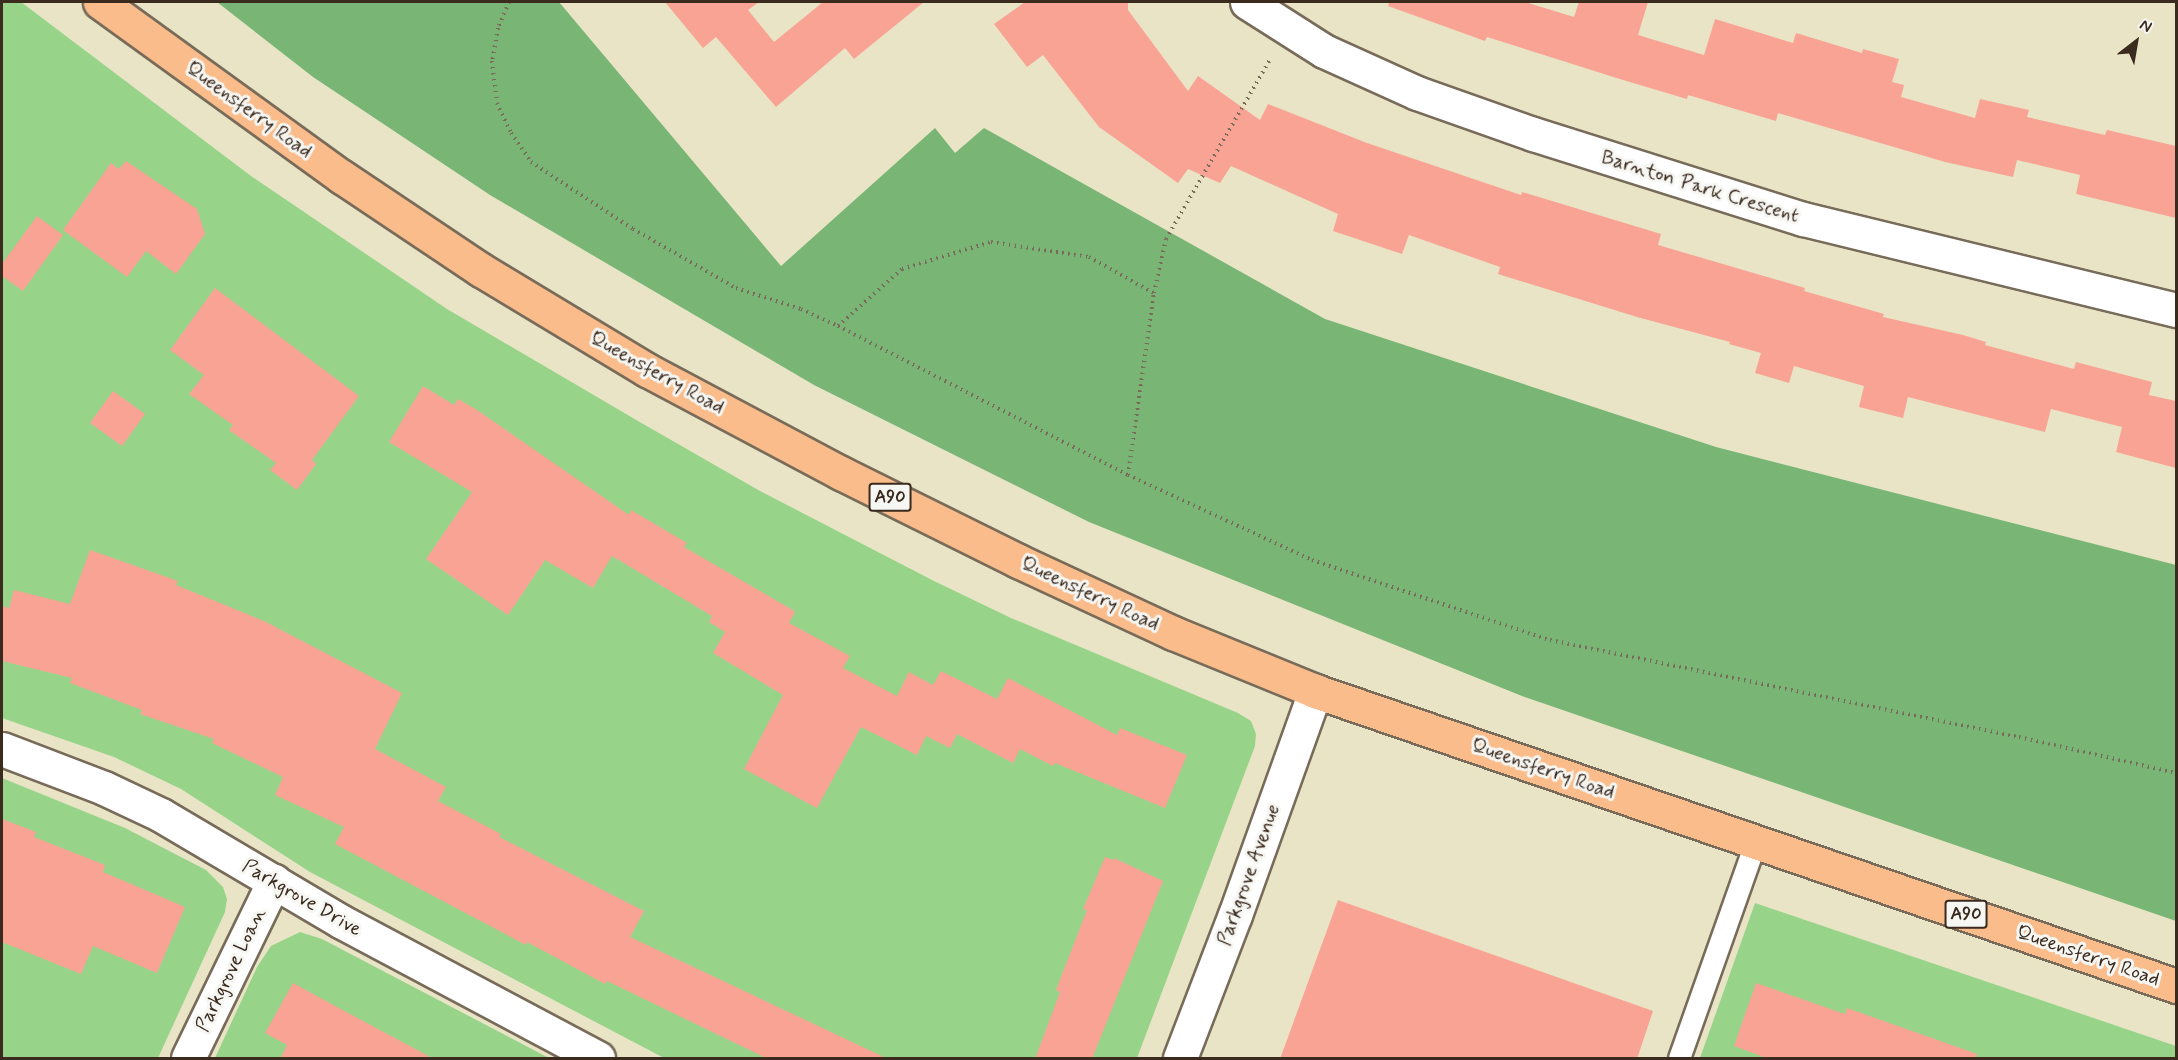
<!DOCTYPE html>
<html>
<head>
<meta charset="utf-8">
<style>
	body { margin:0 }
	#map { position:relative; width:2178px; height:1060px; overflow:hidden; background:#e9e4c6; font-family:Mynerve,sans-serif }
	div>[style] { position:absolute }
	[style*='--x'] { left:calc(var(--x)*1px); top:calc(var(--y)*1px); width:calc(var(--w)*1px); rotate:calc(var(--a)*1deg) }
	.green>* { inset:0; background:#97d489 }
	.forest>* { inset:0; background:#79b675 }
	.building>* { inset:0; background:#f9a394 }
	.path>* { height:4px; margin-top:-2px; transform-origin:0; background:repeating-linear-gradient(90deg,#786b59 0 1.5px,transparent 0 6px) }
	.roads { filter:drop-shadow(2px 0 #786b59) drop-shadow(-2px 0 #786b59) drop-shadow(0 2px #786b59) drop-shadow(0 -2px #786b59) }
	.lane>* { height:21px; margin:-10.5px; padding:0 10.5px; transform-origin:10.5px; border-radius:10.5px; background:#fff }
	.street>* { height:33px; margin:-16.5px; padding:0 16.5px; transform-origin:16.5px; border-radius:16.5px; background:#fff }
	.primary>* { height:33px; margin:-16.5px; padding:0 16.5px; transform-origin:16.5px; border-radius:16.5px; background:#f9bc8a }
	span { translate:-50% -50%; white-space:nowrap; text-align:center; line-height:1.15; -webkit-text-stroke:6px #f6f6f2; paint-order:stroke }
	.shield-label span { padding:2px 4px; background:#f6f6f2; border:2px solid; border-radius:4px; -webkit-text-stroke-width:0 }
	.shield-label { font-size:18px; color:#3b2a1e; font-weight:700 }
	.street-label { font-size:20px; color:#3b2a1e }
	.frame { position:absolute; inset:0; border:3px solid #3b2a1e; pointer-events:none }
	.north { position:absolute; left:2106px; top:12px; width:60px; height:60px; -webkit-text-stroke:4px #f6f6f2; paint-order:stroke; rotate:31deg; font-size:16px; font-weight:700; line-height:24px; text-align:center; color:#3b2a1e }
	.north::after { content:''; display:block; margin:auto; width:21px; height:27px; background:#3b2a1e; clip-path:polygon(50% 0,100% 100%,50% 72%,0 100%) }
</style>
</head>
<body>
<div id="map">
	<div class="green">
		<i style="clip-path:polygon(2px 2px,21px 2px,251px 176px,447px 309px,638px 421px,760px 491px,934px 581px,1011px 618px,1238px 713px,1251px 721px,1256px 734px,1255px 746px,1137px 1058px,664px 1058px,310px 872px,181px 789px,114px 757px,2px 718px)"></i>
		<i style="clip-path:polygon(2px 778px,125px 828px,206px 870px,223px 887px,227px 899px,225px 912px,158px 1058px,2px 1058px)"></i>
		<i style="clip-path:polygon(1755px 903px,2176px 1046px,2176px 1058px,1700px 1058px)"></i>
		<i style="clip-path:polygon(300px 932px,322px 939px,549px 1058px,215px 1058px,257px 967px,271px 946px)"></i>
	</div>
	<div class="forest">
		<i style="clip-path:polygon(217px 2px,559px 2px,781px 266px,935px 128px,955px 153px,984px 128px,1325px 319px,1716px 447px,2176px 565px,2176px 921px,1522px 696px,1089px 522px,814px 385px,490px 195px,313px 77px)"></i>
	</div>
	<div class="building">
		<i style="clip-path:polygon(665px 2px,759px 2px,748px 10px,774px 42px,823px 2px,924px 2px,854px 59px,845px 48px,776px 107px,716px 37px,703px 48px)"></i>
		<i style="clip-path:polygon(1025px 2px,1128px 2px,1128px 10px,1188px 91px,1198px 76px,1260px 120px,1268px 104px,1367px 143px,1521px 195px,1522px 192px,1661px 234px,1658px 245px,1805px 288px,1804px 291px,1884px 314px,1883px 317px,1963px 335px,1986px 342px,1985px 345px,2074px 369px,2076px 362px,2152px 382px,2149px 395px,2176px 401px,2176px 468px,2116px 452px,2122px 427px,2051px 409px,2045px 432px,1908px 397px,1903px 418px,1859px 407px,1864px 386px,1794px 366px,1789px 383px,1755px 373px,1761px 353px,1729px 344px,1730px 342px,1637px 317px,1498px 274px,1500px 267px,1409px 235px,1402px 254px,1333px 231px,1338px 214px,1231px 166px,1220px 183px,1188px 169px,1178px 183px,1099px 127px,1043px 55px,1027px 67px,994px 24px)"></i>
		<i style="clip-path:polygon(1389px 2px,1525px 2px,1574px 17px,1579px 2px,1648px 2px,1638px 35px,1704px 55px,1715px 19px,1793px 43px,1796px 33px,1862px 53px,1863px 49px,1899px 59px,1892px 82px,1904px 85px,1901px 97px,1975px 118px,1980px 99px,2029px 110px,2027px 117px,2105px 135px,2107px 130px,2176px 146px,2176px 218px,2076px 194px,2080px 175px,2017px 160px,2013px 177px,1945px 162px,1778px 113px,1776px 121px,1688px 95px,1687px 99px,1623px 80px,1487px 37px,1485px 41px,1388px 6px)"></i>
		<i style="clip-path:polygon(126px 161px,197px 209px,205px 234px,176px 274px,146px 251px,127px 277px,63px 230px,111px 163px,119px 169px)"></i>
		<i style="clip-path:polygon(37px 216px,63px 235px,23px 291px,2px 276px,2px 264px)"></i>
		<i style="clip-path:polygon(215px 288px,359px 396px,312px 460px,316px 464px,297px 490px,270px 470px,276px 463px,229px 430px,233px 425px,189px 394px,204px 375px,170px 350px)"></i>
		<i style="clip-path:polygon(423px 386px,454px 405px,458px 399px,477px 410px,629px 515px,631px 510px,687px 543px,684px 547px,791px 609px,795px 612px,789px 623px,850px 656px,843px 668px,897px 696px,909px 672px,933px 685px,941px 671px,997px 699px,1008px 678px,1117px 735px,1120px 728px,1187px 755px,1165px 808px,1055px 763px,1053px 766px,1020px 749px,1013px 763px,957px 734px,950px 748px,926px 736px,917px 755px,861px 727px,817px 808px,744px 769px,783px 695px,713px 653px,725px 632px,709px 622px,712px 616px,612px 556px,593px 588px,545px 560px,508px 615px,426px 559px,472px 492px,389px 442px)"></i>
		<i style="clip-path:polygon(113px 391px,145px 414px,122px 446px,90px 423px)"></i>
		<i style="clip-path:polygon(90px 550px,178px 581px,176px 585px,264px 621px,402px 693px,375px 749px,446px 787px,438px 801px,501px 834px,499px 837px,644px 911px,630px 937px,888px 1059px,768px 1059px,607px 981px,605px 984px,527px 942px,526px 945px,335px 844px,344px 827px,275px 795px,283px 777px,212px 743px,214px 739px,140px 714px,142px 710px,70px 683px,72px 678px,2px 661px,2px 606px,9px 608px,14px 590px,70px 604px)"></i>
		<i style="clip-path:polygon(2px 819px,36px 832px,34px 837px,105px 865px,103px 872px,185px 907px,157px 973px,93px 946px,81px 974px,2px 942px)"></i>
		<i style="clip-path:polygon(1105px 857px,1113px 860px,1114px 858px,1163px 881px,1092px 1059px,1035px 1059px,1060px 992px,1056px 990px,1087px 910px,1083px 909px)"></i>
		<i style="clip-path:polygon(1338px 900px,1653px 1011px,1637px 1059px,1280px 1059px)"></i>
		<i style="clip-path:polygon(293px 983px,337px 1007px,434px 1059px,280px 1059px,287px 1045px,265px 1033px)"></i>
		<i style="clip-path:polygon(1756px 983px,1845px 1014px,1847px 1008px,1977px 1054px,1976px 1059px,1769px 1059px,1734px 1046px)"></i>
	</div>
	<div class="path">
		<i style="--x:509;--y:2;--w:28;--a:113"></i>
		<i style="--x:498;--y:28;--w:34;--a:100"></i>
		<i style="--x:492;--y:61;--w:42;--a:83.2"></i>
		<i style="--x:497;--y:103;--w:33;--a:65"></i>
		<i style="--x:511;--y:133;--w:35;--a:55"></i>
		<i style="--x:531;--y:162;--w:122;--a:33.3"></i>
		<i style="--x:633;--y:229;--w:119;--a:29.8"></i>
		<i style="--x:736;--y:288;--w:68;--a:17.9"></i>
		<i style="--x:801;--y:309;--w:41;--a:24.7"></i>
		<i style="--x:838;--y:326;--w:326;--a:27.2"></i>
		<i style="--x:1128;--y:475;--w:203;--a:24.8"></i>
		<i style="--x:1312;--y:560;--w:251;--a:18.6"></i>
		<i style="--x:1550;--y:640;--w:479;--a:11.7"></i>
		<i style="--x:2019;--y:737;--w:161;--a:12.9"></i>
		<i style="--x:838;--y:326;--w:86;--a:-41.7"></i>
		<i style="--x:902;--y:269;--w:93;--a:-16.9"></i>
		<i style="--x:991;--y:242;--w:99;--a:8.7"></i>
		<i style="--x:1089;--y:257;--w:74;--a:29"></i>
		<i style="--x:1128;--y:475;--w:184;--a:-81.9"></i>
		<i style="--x:1154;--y:293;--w:55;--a:-77.5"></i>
		<i style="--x:1166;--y:239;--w:206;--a:-59.9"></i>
	</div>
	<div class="roads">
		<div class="lane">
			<i style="--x:1679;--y:1058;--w:230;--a:-70.5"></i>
		</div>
		<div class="street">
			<i style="--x:1247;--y:2;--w:91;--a:32.5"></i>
			<i style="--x:1324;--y:51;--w:102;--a:24.3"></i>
			<i style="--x:1417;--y:93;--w:123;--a:19.5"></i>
			<i style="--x:1533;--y:134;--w:283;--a:17.5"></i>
			<i style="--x:1803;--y:219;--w:384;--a:13.7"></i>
			<i style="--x:2;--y:749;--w:109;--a:20.9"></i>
			<i style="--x:104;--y:788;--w:63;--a:25.3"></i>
			<i style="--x:161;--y:815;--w:210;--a:30.6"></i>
			<i style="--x:342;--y:922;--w:290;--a:28"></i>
			<i style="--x:188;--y:1058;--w:197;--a:-64.1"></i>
			<i style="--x:1180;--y:1058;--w:153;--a:-69"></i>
			<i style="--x:1235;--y:915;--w:238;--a:-70.3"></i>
		</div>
		<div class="primary">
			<i style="--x:100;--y:2;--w:299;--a:35.9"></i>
			<i style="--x:342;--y:177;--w:167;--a:33.8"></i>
			<i style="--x:481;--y:270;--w:194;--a:31.1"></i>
			<i style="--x:647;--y:370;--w:220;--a:28"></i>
			<i style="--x:841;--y:473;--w:198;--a:26.4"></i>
			<i style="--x:1018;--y:561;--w:171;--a:24.9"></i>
			<i style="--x:1173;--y:633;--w:153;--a:22.2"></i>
			<i style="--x:1315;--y:691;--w:910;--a:18.91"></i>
		</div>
	</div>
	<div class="shield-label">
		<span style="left:890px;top:497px">A90</span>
		<span style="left:1966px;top:914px">A90</span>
	</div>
	<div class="street-label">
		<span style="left:249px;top:110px;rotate:36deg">Queensferry Road</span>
		<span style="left:1700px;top:187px;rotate:17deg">Barnton Park Crescent</span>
		<span style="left:657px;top:373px;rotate:29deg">Queensferry Road</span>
		<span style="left:1090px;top:594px;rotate:25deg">Queensferry Road</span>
		<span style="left:1543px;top:769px;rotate:19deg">Queensferry Road</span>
		<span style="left:1249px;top:875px;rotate:-70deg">Parkgrove Avenue</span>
		<span style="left:302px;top:898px;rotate:30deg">Parkgrove Drive</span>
		<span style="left:2088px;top:956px;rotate:19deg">Queensferry Road</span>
		<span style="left:231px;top:970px;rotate:-64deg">Parkgrove Loan</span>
	</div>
	<div class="frame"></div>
	<div class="north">N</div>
</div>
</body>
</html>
